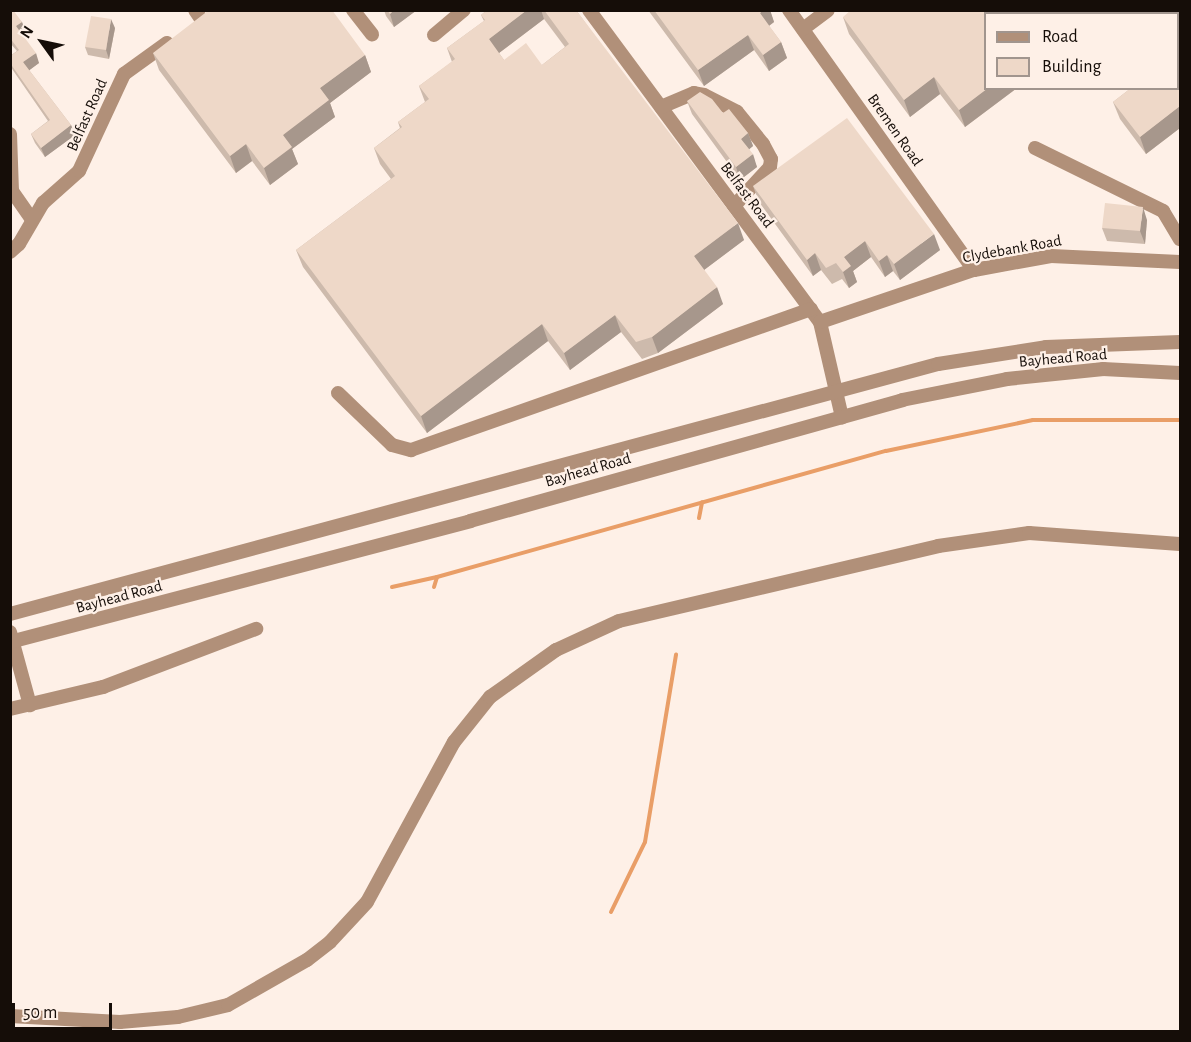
<!DOCTYPE html>
<html>
<head>
<meta charset="utf-8">
<style>
	body { margin:0 }
	#map { position:relative; width:1191px; height:1042px; overflow:hidden; background:#fef0e7; font-family:"Alegreya Sans",sans-serif }
	div>[style] { position:absolute }
	[style*='--x'] { left:calc(var(--x)*1px); top:calc(var(--y)*1px); width:calc(var(--w)*1px); rotate:calc(var(--a)*1deg) }
	.stream>* { height:4px; margin:-2px; padding:0 2px; transform-origin:2px; border-radius:2px; background:#e99e67 }
	.minor>* { height:14px; margin:-7px; padding:0 7px; transform-origin:7px; border-radius:7px; background:#b19079 }
	.wall>* { inset:0; background:#cdbaac }
	.shaded-wall>* { inset:0; background:#a7978c }
	.building>* { inset:0; background:#eed8c8 }
	span { translate:-50% -50%; white-space:nowrap; text-align:center; line-height:1.15; -webkit-text-stroke:4.5px #fef0e7; paint-order:stroke }
	.street-label { font-size:16px; color:#150d08 }
	.frame { position:absolute; inset:0; border:12px solid #150d08; pointer-events:none }
	.legend { position:absolute; left:984px; top:12px; width:195px; height:78px; box-sizing:border-box; background:#fef0e7; border:2px solid #a1958e; margin:0; padding:8px 10px; list-style:none; font-size:18px; color:#150d08 }
	.legend li { display:flex; align-items:center; gap:12px; height:30px }
	.legend b { width:30px; border:2px solid #a1958e }
	.north { position:absolute; left:12px; top:12px; width:60px; height:60px; -webkit-text-stroke:4px #fef0e7; paint-order:stroke; rotate:303deg; font-size:16px; font-weight:700; line-height:24px; text-align:center; color:#150d08 }
	.north::after { content:''; display:block; margin:auto; width:21px; height:27px; background:#150d08; clip-path:polygon(50% 0,100% 100%,50% 72%,0 100%) }
	.scale { position:absolute; left:12px; top:1003px; width:100px; height:27px; box-sizing:border-box; border:3px solid #150d08; border-top:0; padding-left:8px; font-size:18px; line-height:21px; white-space:nowrap; color:#150d08; -webkit-text-stroke:4px #fef0e7; paint-order:stroke }
</style>
</head>
<body>
<div id="map">
	<div class="stream">
		<i style="--x:699;--y:518;--w:16;--a:-79"></i>
		<i style="--x:392;--y:587;--w:46;--a:-12.5"></i>
		<i style="--x:437;--y:577;--w:466;--a:-15.7"></i>
		<i style="--x:886;--y:451;--w:150;--a:-11.9"></i>
		<i style="--x:1033;--y:420;--w:147;--a:0"></i>
		<i style="--x:434;--y:587;--w:10;--a:-73"></i>
		<i style="--x:611;--y:912;--w:78;--a:-64.1"></i>
		<i style="--x:645;--y:842;--w:190;--a:-80.6"></i>
	</div>
	<div class="minor">
		<i style="--x:195;--y:10;--w:11;--a:56"></i>
		<i style="--x:353;--y:10;--w:31;--a:52"></i>
		<i style="--x:589;--y:10;--w:388;--a:53.5"></i>
		<i style="--x:820;--y:322;--w:98;--a:77"></i>
		<i style="--x:789;--y:10;--w:319;--a:54.6"></i>
		<i style="--x:1164;--y:14;--w:6;--a:-45"></i>
		<i style="--x:803;--y:29;--w:31;--a:-37"></i>
		<i style="--x:434;--y:35;--w:39;--a:-40"></i>
		<i style="--x:661;--y:107;--w:36;--a:-23"></i>
		<i style="--x:694;--y:93;--w:10;--a:11"></i>
		<i style="--x:704;--y:95;--w:37;--a:27"></i>
		<i style="--x:737;--y:112;--w:41;--a:50.9"></i>
		<i style="--x:763;--y:144;--w:17;--a:62"></i>
		<i style="--x:771;--y:159;--w:8;--a:97"></i>
		<i style="--x:770;--y:167;--w:53;--a:132.7"></i>
		<i style="--x:10;--y:134;--w:57;--a:88"></i>
		<i style="--x:12;--y:191;--w:35;--a:55"></i>
		<i style="--x:1035;--y:148;--w:143;--a:26.2"></i>
		<i style="--x:1163;--y:211;--w:33;--a:59"></i>
		<i style="--x:10;--y:252;--w:12;--a:-42"></i>
		<i style="--x:19;--y:244;--w:48;--a:-59.7"></i>
		<i style="--x:43;--y:203;--w:48;--a:-41.6"></i>
		<i style="--x:79;--y:171;--w:107;--a:-65.1"></i>
		<i style="--x:124;--y:74;--w:53;--a:-35.8"></i>
		<i style="--x:820;--y:322;--w:163;--a:-18.7"></i>
		<i style="--x:974;--y:270;--w:78;--a:-10.3"></i>
		<i style="--x:1051;--y:256;--w:129;--a:2.7"></i>
		<i style="--x:338;--y:393;--w:75;--a:43.9"></i>
		<i style="--x:392;--y:445;--w:20;--a:15"></i>
		<i style="--x:411;--y:450;--w:424;--a:-19.4"></i>
		<i style="--x:10;--y:614;--w:961;--a:-15.08"></i>
		<i style="--x:938;--y:364;--w:109;--a:-8.9"></i>
		<i style="--x:1046;--y:347;--w:134;--a:-2.1"></i>
		<i style="--x:10;--y:632;--w:76;--a:74.7"></i>
		<i style="--x:10;--y:642;--w:476;--a:-14.7"></i>
		<i style="--x:470;--y:521;--w:449;--a:-15.6"></i>
		<i style="--x:902;--y:400;--w:107;--a:-11.3"></i>
		<i style="--x:1007;--y:379;--w:97;--a:-5.9"></i>
		<i style="--x:1103;--y:369;--w:77;--a:3"></i>
		<i style="--x:10;--y:709;--w:96;--a:-13.3"></i>
		<i style="--x:103;--y:687;--w:164;--a:-20.8"></i>
		<i style="--x:10;--y:1016;--w:110;--a:3.1"></i>
		<i style="--x:120;--y:1022;--w:58;--a:-4.9"></i>
		<i style="--x:178;--y:1017;--w:51;--a:-13.5"></i>
		<i style="--x:228;--y:1005;--w:91;--a:-29.7"></i>
		<i style="--x:307;--y:960;--w:29;--a:-38"></i>
		<i style="--x:330;--y:942;--w:54;--a:-47.2"></i>
		<i style="--x:367;--y:902;--w:182;--a:-61.5"></i>
		<i style="--x:454;--y:742;--w:58;--a:-51.3"></i>
		<i style="--x:490;--y:697;--w:81;--a:-35.5"></i>
		<i style="--x:556;--y:650;--w:69;--a:-24.7"></i>
		<i style="--x:619;--y:621;--w:328;--a:-13.2"></i>
		<i style="--x:938;--y:546;--w:92;--a:-8.1"></i>
		<i style="--x:1029;--y:533;--w:151;--a:4.2"></i>
	</div>
	<div class="wall">
		<i style="clip-path:polygon(10px 10px,22px 22px,25px 31px,22px 34px,39px 63px,29px 70px,71px 125px,75px 135px,45px 157px,35px 143px,31px 134px,48px 121px,10px 66px,10px 56px,17px 51px,10px 43px)"></i>
		<i style="clip-path:polygon(384px 10px,417px 10px,394px 27px,386px 16px)"></i>
		<i style="clip-path:polygon(evenodd,487px 10px,576px 10px,744px 240px,704px 270px,723px 304px,658px 353px,642px 359px,621px 332px,570px 370px,548px 341px,427px 433px,303px 267px,296px 250px,391px 179px,380px 164px,374px 148px,400px 128px,398px 122px,425px 102px,419px 86px,452px 62px,447px 48px,484px 21px,481px 15px,487px 10px,544px 19px,565px 47px,542px 65px,504px 60px,499px 53px,544px 19px)"></i>
		<i style="clip-path:polygon(648px 10px,770px 10px,774px 22px,769px 26px,781px 42px,787px 58px,769px 71px,754px 50px,704px 86px)"></i>
		<i style="clip-path:polygon(843px 17px,986px 88px,1017px 88px,965px 127px,940px 94px,910px 117px,849px 34px)"></i>
		<i style="clip-path:polygon(115px 28px,109px 59px,88px 55px,85px 47px)"></i>
		<i style="clip-path:polygon(1180px 50px,1180px 128px,1146px 154px,1120px 119px,1113px 102px)"></i>
		<i style="clip-path:polygon(153px 53px,365px 55px,371px 72px,330px 103px,335px 117px,292px 149px,298px 164px,270px 185px,252px 161px,236px 173px,159px 70px)"></i>
		<i style="clip-path:polygon(687px 101px,723px 113px,748px 133px,753px 146px,749px 149px,757px 167px,740px 180px,692px 114px)"></i>
		<i style="clip-path:polygon(753px 186px,940px 250px,900px 280px,893px 271px,885px 277px,871px 257px,853px 271px,857px 282px,849px 288px,842px 279px,832px 284px,821px 270px,813px 276px,759px 202px)"></i>
		<i style="clip-path:polygon(1147px 220px,1145px 244px,1107px 241px,1102px 228px)"></i>
	</div>
	<div class="shaded-wall">
		<i style="clip-path:polygon(394px 10px,417px 10px,394px 27px,390px 14px)"></i>
		<i style="clip-path:polygon(527px 10px,541px 10px,544px 19px,495px 56px,489px 39px)"></i>
		<i style="clip-path:polygon(763px 10px,770px 10px,774px 22px,766px 28px,760px 13px)"></i>
		<i style="clip-path:polygon(1093px 10px,1122px 10px,1118px 14px,1089px 14px)"></i>
		<i style="clip-path:polygon(111px 19px,115px 28px,109px 59px,106px 50px)"></i>
		<i style="clip-path:polygon(22px 22px,25px 31px,19px 36px,16px 26px)"></i>
		<i style="clip-path:polygon(748px 35px,754px 50px,704px 86px,698px 70px)"></i>
		<i style="clip-path:polygon(781px 42px,787px 58px,769px 71px,763px 55px)"></i>
		<i style="clip-path:polygon(36px 53px,39px 63px,27px 72px,23px 62px)"></i>
		<i style="clip-path:polygon(365px 55px,371px 72px,330px 103px,335px 117px,292px 149px,298px 164px,270px 185px,264px 168px,283px 135px,320px 88px)"></i>
		<i style="clip-path:polygon(934px 77px,940px 94px,910px 117px,904px 100px)"></i>
		<i style="clip-path:polygon(988px 88px,1017px 88px,965px 127px,959px 110px)"></i>
		<i style="clip-path:polygon(1180px 106px,1180px 128px,1146px 154px,1140px 137px)"></i>
		<i style="clip-path:polygon(71px 125px,75px 135px,45px 157px,41px 148px)"></i>
		<i style="clip-path:polygon(748px 133px,753px 146px,746px 152px,741px 139px)"></i>
		<i style="clip-path:polygon(246px 144px,252px 161px,236px 173px,230px 156px)"></i>
		<i style="clip-path:polygon(753px 154px,757px 167px,740px 180px,736px 167px)"></i>
		<i style="clip-path:polygon(1143px 207px,1147px 220px,1145px 244px,1140px 231px)"></i>
		<i style="clip-path:polygon(738px 223px,744px 240px,700px 273px,694px 256px)"></i>
		<i style="clip-path:polygon(934px 234px,940px 250px,900px 280px,894px 264px)"></i>
		<i style="clip-path:polygon(865px 241px,871px 257px,853px 271px,857px 282px,849px 288px,843px 272px,844px 257px)"></i>
		<i style="clip-path:polygon(815px 253px,821px 270px,813px 276px,807px 260px)"></i>
		<i style="clip-path:polygon(887px 255px,893px 271px,885px 277px,879px 261px)"></i>
		<i style="clip-path:polygon(717px 287px,723px 304px,658px 353px,652px 337px)"></i>
		<i style="clip-path:polygon(615px 315px,621px 332px,570px 370px,564px 353px)"></i>
		<i style="clip-path:polygon(542px 324px,548px 341px,427px 433px,421px 416px)"></i>
	</div>
	<div class="building">
		<i style="clip-path:polygon(10px 10px,13px 10px,22px 22px,16px 26px,36px 53px,23px 62px,71px 125px,41px 148px,31px 134px,50px 120px,10px 63px,10px 56px,19px 50px,10px 38px)"></i>
		<i style="clip-path:polygon(209px 10px,332px 10px,365px 55px,320px 88px,329px 100px,283px 135px,292px 147px,264px 168px,246px 144px,230px 156px,153px 53px)"></i>
		<i style="clip-path:polygon(387px 10px,394px 10px,390px 14px)"></i>
		<i style="clip-path:polygon(487px 10px,527px 10px,489px 39px,504px 60px,526px 43px,542px 65px,569px 44px,544px 10px,576px 10px,738px 223px,694px 256px,717px 287px,652px 337px,636px 342px,615px 315px,564px 353px,542px 324px,421px 416px,296px 250px,395px 176px,374px 148px,402px 127px,398px 122px,429px 99px,419px 86px,455px 59px,447px 48px,485px 20px,481px 15px)"></i>
		<i style="clip-path:polygon(654px 10px,763px 10px,760px 13px,781px 42px,763px 55px,748px 35px,698px 70px)"></i>
		<i style="clip-path:polygon(851px 10px,1093px 10px,1089px 14px,986px 14px,986px 88px,988px 88px,959px 110px,934px 77px,904px 100px,843px 17px)"></i>
		<i style="clip-path:polygon(91px 16px,111px 19px,106px 50px,85px 47px)"></i>
		<i style="clip-path:polygon(1180px 50px,1180px 106px,1140px 137px,1113px 102px,1131px 88px,1178px 88px,1178px 52px)"></i>
		<i style="clip-path:polygon(700px 92px,712px 99px,723px 113px,729px 109px,748px 133px,741px 139px,753px 154px,736px 167px,687px 101px)"></i>
		<i style="clip-path:polygon(847px 118px,934px 234px,894px 264px,887px 255px,879px 261px,865px 241px,844px 257px,851px 266px,843px 272px,836px 263px,826px 268px,815px 253px,807px 260px,753px 186px)"></i>
		<i style="clip-path:polygon(1105px 203px,1143px 207px,1140px 231px,1102px 228px)"></i>
	</div>
	<div class="street-label">
		<span style="left:87px;top:115px;rotate:-66deg">Belfast Road</span>
		<span style="left:895px;top:130px;rotate:55deg">Bremen Road</span>
		<span style="left:747px;top:195px;rotate:53deg">Belfast Road</span>
		<span style="left:1012px;top:249px;rotate:-10deg">Clydebank Road</span>
		<span style="left:1063px;top:358px;rotate:-5deg">Bayhead Road</span>
		<span style="left:588px;top:470px;rotate:-16deg">Bayhead Road</span>
		<span style="left:119px;top:597px;rotate:-15deg">Bayhead Road</span>
	</div>
	<div class="frame"></div>
	<ul class="legend">
	<li><b style="height:8px;background:#b19079"></b>Road</li>
	<li><b style="height:16px;background:#eed8c8"></b>Building</li>
	</ul>
	<div class="north">N</div>
	<div class="scale">50 m</div>
</div>
</body>
</html>
